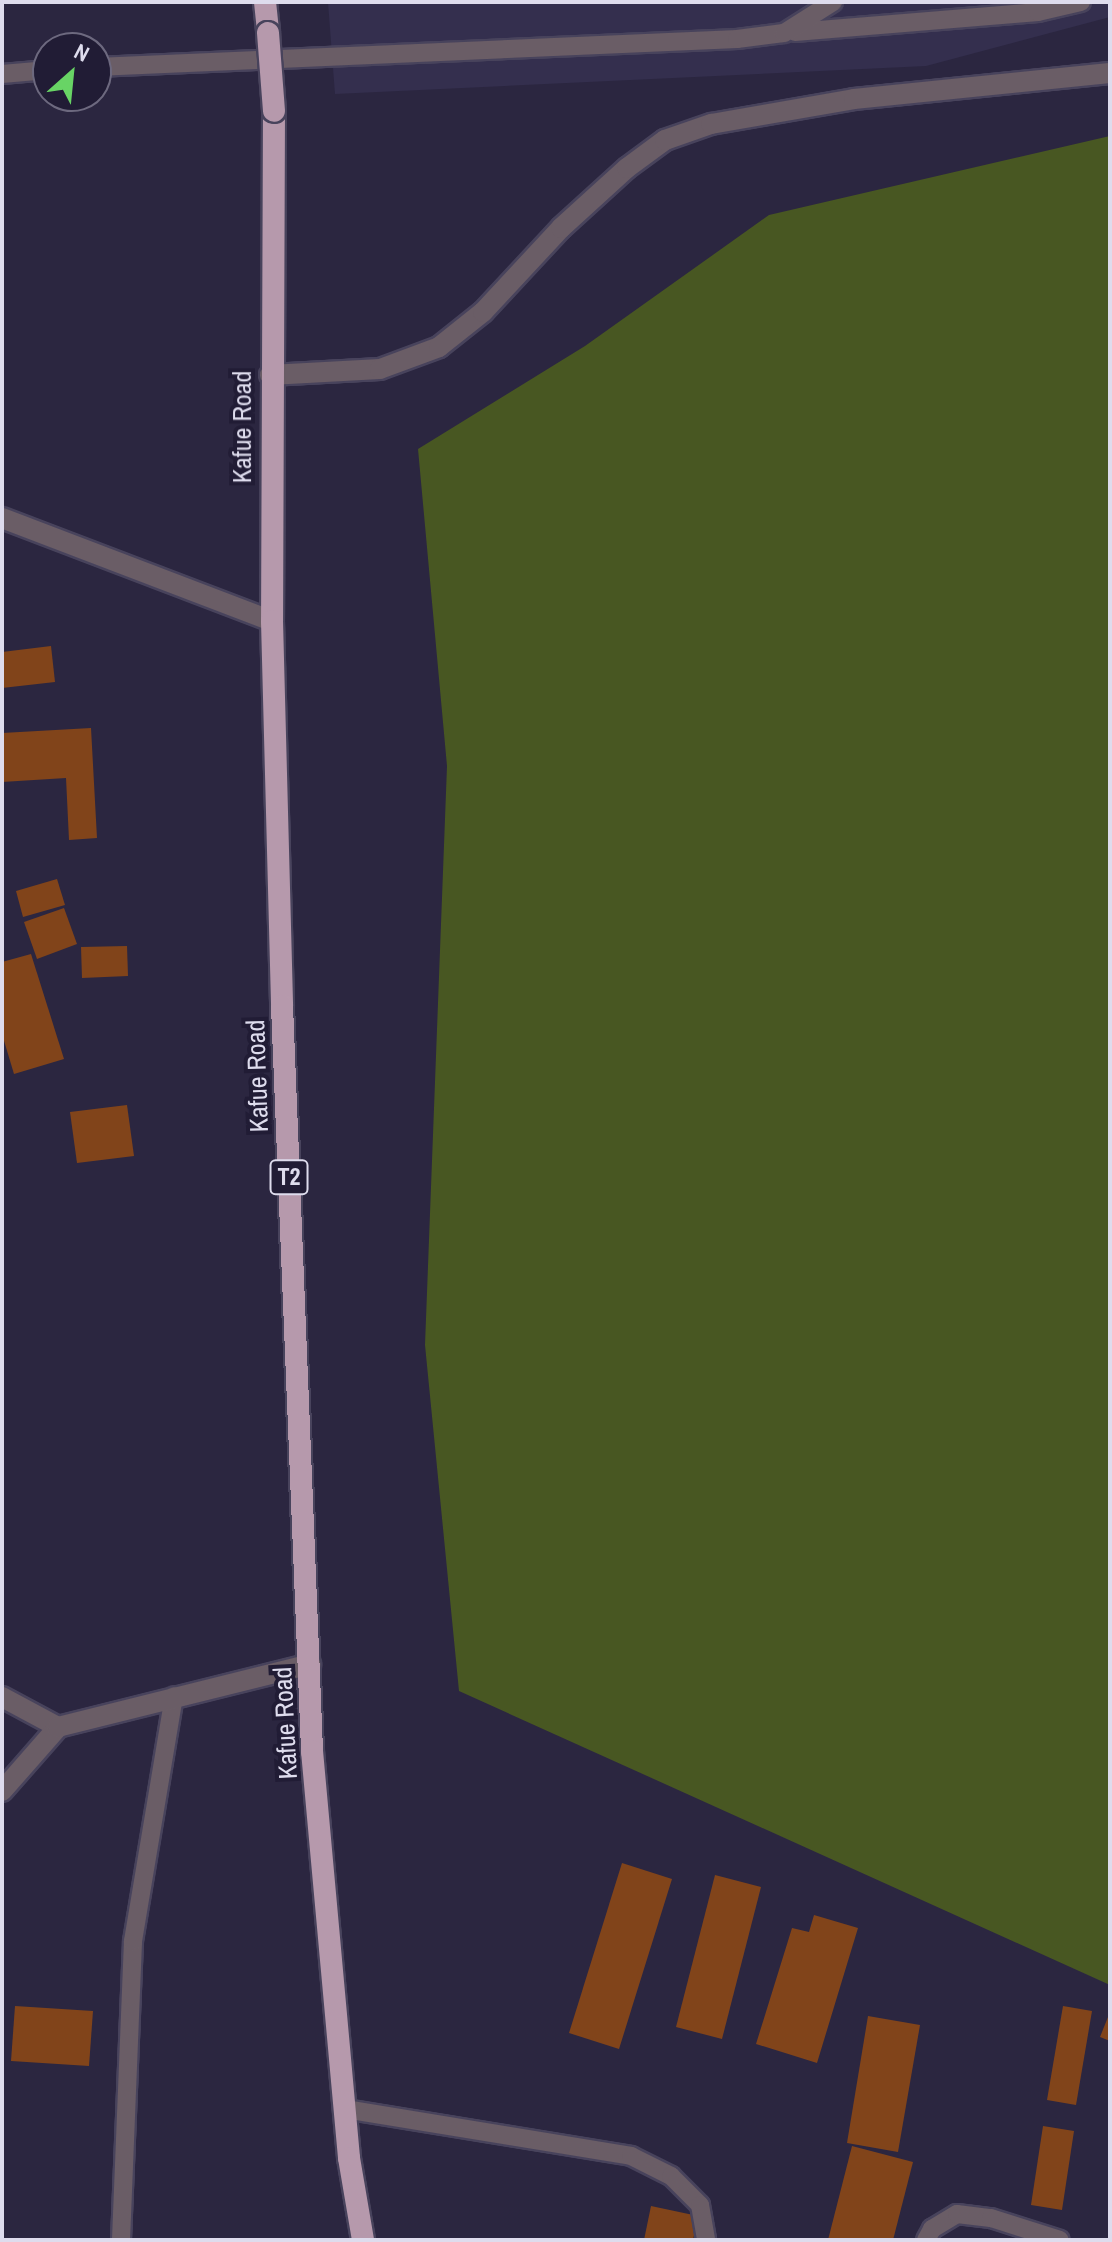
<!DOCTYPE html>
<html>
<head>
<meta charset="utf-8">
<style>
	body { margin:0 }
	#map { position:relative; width:1112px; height:2242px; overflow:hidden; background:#2b2640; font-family:"Archivo Narrow",sans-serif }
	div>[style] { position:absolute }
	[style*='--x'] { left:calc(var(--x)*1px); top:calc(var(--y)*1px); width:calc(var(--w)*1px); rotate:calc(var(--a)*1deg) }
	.built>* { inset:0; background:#342f4e }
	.green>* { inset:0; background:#485722 }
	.building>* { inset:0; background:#81441a }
	.roads { filter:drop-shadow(2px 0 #48435c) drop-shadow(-2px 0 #48435c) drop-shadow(0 2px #48435c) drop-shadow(0 -2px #48435c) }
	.service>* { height:18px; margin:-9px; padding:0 9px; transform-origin:9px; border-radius:9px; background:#6a5d66 }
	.minor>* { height:20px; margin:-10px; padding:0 10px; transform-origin:10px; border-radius:10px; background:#6a5d66 }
	.tertiary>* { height:20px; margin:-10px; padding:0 10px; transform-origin:10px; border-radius:10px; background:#6a5d66 }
	.trunk>* { height:22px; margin:-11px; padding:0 11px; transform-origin:11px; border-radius:11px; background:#b699ac }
	.bridges { filter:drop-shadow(2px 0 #48435c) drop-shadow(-2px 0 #48435c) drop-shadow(0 2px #48435c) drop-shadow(0 -2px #48435c) }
	.trunk-bridge>* { height:22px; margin:-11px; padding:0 11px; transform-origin:11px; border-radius:11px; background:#b699ac }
	span { translate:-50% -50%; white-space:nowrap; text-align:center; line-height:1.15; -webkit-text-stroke:8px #211c35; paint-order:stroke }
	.shield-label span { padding:2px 6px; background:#211c35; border:2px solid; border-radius:6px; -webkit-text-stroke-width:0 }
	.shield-label { font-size:24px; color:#dedced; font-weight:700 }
	.street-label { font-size:26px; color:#dedced }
	.frame { position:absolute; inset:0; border:4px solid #dedced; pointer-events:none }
	.north { position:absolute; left:32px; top:32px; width:80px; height:80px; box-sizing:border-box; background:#211c35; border:2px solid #6d697f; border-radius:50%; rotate:27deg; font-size:22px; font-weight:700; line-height:32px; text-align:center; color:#dedced }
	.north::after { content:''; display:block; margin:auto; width:28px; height:36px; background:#68d465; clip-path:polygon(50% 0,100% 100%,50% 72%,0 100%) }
</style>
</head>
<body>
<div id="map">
	<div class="built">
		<i style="clip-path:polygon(328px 2px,1110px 2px,1110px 17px,926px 66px,335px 94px)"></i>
	</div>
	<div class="green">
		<i style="clip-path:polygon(1110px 136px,1110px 1985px,459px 1691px,425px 1345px,447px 766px,418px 449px,585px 346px,769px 215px)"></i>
	</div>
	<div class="building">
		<i style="clip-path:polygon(51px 646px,55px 682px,2px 688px,2px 652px)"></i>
		<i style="clip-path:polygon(91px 728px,97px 838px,69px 840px,66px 778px,2px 782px,2px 733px)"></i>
		<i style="clip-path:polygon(57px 879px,65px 905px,23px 917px,16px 891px)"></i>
		<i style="clip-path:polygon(64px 908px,77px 944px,37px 959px,24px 922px)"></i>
		<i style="clip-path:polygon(127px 946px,128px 976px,82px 978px,81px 947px)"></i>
		<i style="clip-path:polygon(31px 954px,64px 1059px,14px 1074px,2px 1034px,2px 962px)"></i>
		<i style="clip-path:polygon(127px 1105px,134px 1156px,77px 1163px,70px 1112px)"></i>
		<i style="clip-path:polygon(622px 1863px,672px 1879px,619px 2049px,569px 2033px)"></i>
		<i style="clip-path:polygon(715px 1875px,761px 1887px,722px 2039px,676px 2027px)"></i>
		<i style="clip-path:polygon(814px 1915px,858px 1928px,817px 2063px,756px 2044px,792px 1928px,809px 1932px)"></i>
		<i style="clip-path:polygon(15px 2006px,93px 2011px,89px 2066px,11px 2061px)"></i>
		<i style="clip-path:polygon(1063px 2006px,1092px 2011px,1076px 2105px,1047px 2100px)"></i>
		<i style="clip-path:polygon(1110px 2012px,1110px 2041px,1100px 2037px)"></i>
		<i style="clip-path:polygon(868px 2016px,920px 2025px,898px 2152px,847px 2143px)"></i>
		<i style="clip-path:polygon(1043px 2126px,1074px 2131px,1062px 2210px,1031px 2205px)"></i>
		<i style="clip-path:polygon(852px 2146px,913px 2162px,893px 2240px,828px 2240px)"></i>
		<i style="clip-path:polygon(651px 2206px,698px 2216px,693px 2240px,644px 2240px)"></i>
	</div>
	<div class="roads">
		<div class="service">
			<i style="--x:795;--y:32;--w:244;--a:-4.7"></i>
			<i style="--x:1038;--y:12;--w:44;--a:-13.1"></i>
			<i style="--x:96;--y:67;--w:642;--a:-2.5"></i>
			<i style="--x:737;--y:39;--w:47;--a:-7.3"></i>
			<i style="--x:784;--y:33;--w:58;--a:-32.3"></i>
			<i style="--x:2;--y:74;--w:46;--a:-5"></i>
			<i style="--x:345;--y:2109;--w:290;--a:9.3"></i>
			<i style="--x:631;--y:2156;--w:45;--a:26.6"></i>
			<i style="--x:671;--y:2176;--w:41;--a:45"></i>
			<i style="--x:700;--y:2205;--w:36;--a:80"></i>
			<i style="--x:121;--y:2240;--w:299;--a:-87.7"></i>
			<i style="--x:133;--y:1941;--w:248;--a:-80.5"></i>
			<i style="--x:926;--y:2240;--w:13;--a:-61"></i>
			<i style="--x:932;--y:2229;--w:29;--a:-31"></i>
			<i style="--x:957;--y:2214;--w:34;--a:7"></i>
			<i style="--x:991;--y:2218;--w:72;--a:17.7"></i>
		</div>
		<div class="minor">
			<i style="--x:2;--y:518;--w:289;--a:20.9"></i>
			<i style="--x:2;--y:1697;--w:64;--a:28.2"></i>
			<i style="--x:2;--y:1791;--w:85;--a:-48.8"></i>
			<i style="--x:58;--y:1727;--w:260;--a:-14"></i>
		</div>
		<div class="tertiary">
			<i style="--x:270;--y:375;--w:110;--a:-3.1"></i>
			<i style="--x:380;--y:369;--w:63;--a:-20.4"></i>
			<i style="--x:439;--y:347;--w:56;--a:-38.5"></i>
			<i style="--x:483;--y:312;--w:115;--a:-47.1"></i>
			<i style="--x:561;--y:228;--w:89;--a:-42.3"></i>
			<i style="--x:627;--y:168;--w:47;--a:-36.4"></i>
			<i style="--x:665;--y:140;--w:49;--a:-19.2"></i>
			<i style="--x:711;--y:124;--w:145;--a:-9.9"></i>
			<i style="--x:854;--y:99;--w:257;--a:-5.8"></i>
		</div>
		<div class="trunk">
			<i style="--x:265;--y:2;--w:31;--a:84"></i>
			<i style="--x:274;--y:111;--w:510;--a:90.22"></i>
			<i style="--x:272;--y:621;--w:385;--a:88.5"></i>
			<i style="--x:282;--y:1006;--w:746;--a:87.69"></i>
			<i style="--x:312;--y:1751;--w:409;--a:84.8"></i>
			<i style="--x:349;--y:2158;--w:83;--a:80.3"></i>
		</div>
	</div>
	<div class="bridges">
		<div class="trunk-bridge">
			<i style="--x:268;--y:33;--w:78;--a:85.6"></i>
		</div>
	</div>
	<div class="shield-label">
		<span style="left:289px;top:1177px">T2</span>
	</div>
	<div class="street-label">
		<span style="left:242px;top:427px;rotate:-90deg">Kafue Road</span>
		<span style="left:257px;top:1076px;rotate:-92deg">Kafue Road</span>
		<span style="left:285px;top:1723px;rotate:-93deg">Kafue Road</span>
	</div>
	<div class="frame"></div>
	<div class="north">N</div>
</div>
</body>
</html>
